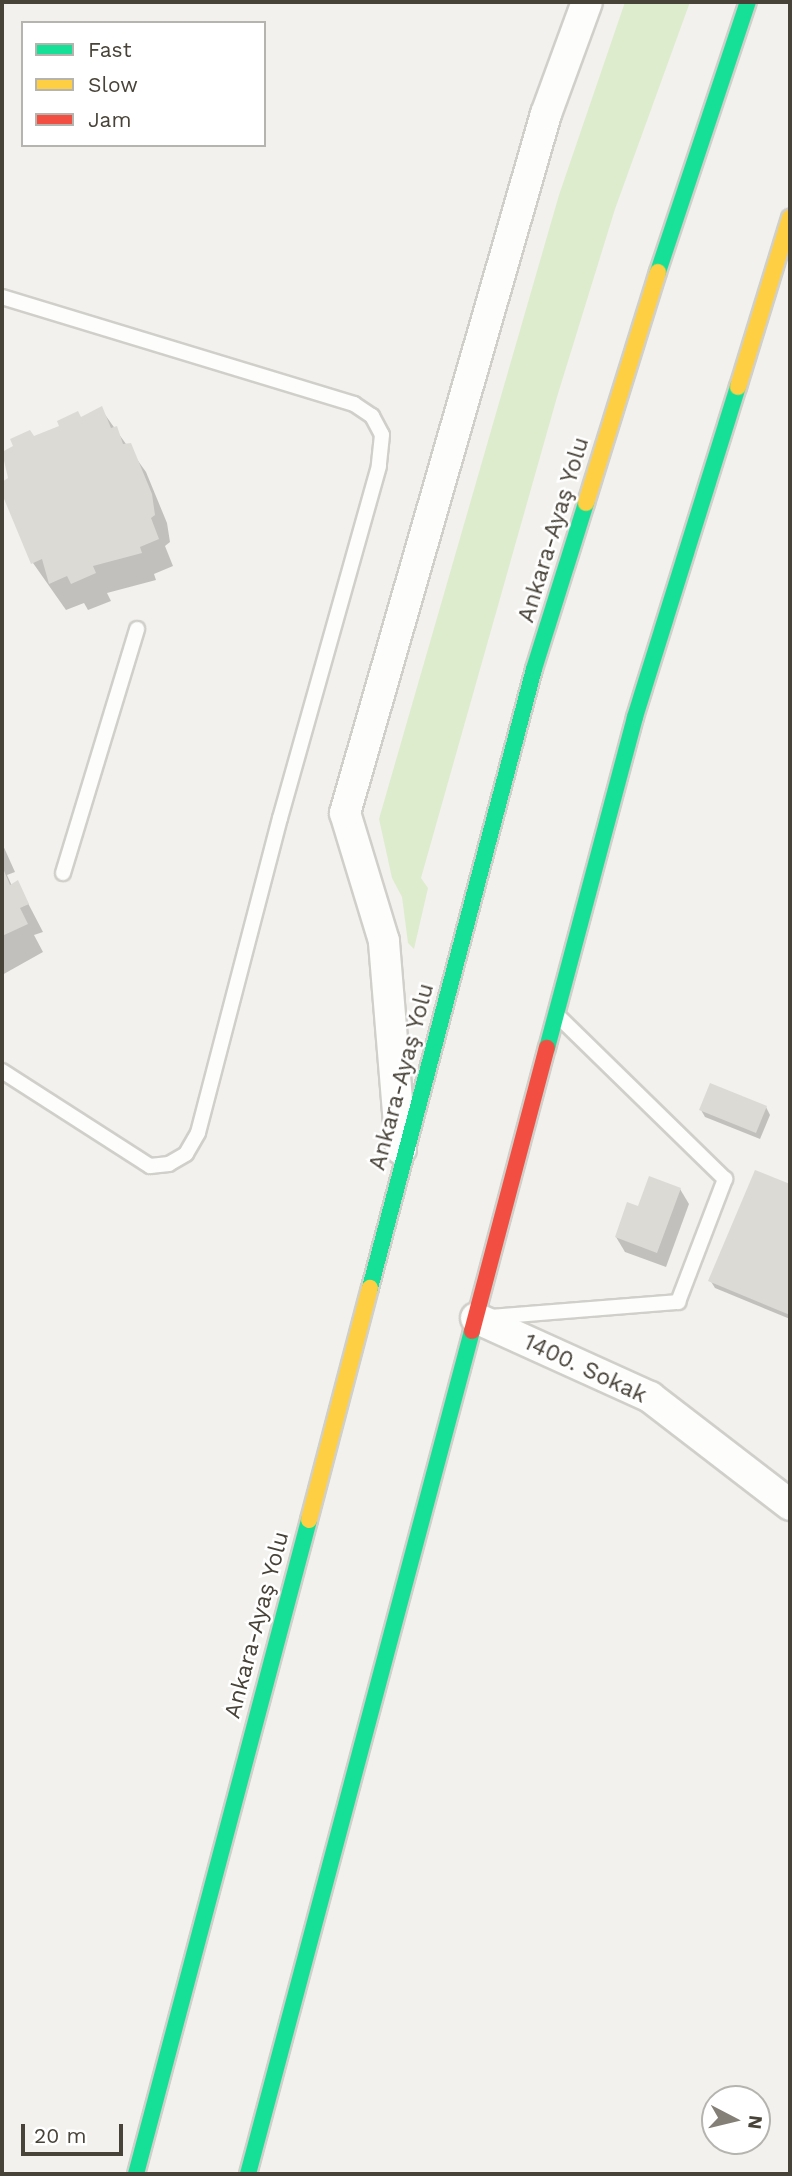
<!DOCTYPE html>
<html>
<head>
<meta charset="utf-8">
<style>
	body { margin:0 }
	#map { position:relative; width:792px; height:2176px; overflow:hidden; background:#f2f1ed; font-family:"Work Sans",sans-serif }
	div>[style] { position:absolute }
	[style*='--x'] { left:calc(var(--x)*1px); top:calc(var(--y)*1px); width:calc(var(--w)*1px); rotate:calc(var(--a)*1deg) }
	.green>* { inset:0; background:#deecce }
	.shadow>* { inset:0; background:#0003 }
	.building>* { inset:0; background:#dcdad5 }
	.roads { filter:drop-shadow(2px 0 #d0cfca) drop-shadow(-2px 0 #d0cfca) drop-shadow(0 2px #d0cfca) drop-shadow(0 -2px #d0cfca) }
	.lane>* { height:14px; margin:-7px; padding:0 7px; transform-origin:7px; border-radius:7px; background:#fdfdfc }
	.street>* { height:30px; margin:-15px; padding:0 15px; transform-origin:15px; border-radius:15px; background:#fdfdfc }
	.fast>* { height:16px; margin:-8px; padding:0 8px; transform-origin:8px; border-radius:8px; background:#16e098 }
	.slow>* { height:16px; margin:-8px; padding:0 8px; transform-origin:8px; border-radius:8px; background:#ffcf43 }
	.jam>* { height:16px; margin:-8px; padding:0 8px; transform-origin:8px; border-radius:8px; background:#f24e42 }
	span { translate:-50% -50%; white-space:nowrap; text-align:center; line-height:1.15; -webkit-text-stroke:5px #fff; paint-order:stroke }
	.street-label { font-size:23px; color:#484338 }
	.frame { position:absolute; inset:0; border:4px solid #484338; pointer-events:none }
	.legend { position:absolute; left:21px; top:21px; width:245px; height:126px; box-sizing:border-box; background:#fff; border:2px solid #b6b4af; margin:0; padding:9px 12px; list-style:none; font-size:21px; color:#484338 }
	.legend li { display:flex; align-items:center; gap:14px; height:35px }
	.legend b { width:35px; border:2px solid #b6b4af }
	.north { position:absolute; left:701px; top:2085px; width:70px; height:70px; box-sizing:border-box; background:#fff; border:2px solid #b6b4af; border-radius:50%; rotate:97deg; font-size:19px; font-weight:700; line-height:28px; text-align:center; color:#484338 }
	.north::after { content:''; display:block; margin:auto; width:24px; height:32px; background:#848077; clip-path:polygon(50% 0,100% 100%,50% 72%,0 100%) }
	.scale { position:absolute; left:21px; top:2124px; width:102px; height:32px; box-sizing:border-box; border:4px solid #484338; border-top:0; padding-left:9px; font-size:21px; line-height:24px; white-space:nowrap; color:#484338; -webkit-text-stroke:5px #fff; paint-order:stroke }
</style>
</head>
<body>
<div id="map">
	<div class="green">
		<i style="clip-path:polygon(625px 2px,690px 2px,615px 209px,557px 397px,421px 878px,428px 888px,414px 949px,408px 943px,402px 897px,392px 878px,379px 819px,559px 195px)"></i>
	</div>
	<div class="shadow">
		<i style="clip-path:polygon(101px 409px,146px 472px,167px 523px,170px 542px,165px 546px,173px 566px,154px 574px,156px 580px,107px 593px,111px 601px,88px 610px,84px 603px,66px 610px,33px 563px,2px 490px,2px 484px,11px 479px,2px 453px)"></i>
		<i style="clip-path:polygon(2px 843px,15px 872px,7px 875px,12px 886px,17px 882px,43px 932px,34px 935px,43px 952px,2px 975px)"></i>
		<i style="clip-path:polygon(766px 1107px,770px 1115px,760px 1139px,705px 1117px,701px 1110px)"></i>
		<i style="clip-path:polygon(756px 1172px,790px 1186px,790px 1319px,715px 1288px,710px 1280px)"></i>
		<i style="clip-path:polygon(680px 1189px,689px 1204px,666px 1267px,625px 1252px,616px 1237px)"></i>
	</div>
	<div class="building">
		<i style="clip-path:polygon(102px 406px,111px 428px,117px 426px,123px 444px,131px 443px,152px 494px,155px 515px,151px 518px,159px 539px,140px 547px,142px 553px,93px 566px,96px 573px,71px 584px,67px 576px,49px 584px,42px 559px,31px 564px,2px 494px,2px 482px,8px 478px,2px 452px,13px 446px,10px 439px,30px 430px,34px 436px,59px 426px,57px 421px,78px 411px,81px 417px)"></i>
		<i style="clip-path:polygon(2px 866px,10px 885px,18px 880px,29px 904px,20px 908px,28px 924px,2px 936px)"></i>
		<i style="clip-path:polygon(710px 1083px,767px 1106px,756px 1133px,699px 1110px)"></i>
		<i style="clip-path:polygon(755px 1170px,790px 1184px,790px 1315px,708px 1281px)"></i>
		<i style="clip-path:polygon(649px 1176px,681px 1188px,657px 1253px,615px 1237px,627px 1202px,638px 1206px)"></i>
	</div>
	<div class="roads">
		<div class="lane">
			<i style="--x:2;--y:297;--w:368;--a:16.9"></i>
			<i style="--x:354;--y:404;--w:22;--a:34"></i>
			<i style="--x:372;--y:416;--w:21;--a:62"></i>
			<i style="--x:382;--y:435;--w:31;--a:96"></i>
			<i style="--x:379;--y:466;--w:366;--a:105.7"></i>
			<i style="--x:280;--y:818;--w:325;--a:104.6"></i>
			<i style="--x:198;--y:1133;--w:24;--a:120"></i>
			<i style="--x:186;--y:1154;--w:20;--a:150"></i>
			<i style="--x:169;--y:1164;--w:19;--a:174"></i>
			<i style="--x:150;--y:1166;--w:176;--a:-147.3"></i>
			<i style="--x:63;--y:873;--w:255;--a:-73.1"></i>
			<i style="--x:491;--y:1317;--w:188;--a:-4.6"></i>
			<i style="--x:678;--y:1302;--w:132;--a:-69.1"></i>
			<i style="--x:725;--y:1179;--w:233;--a:-135.7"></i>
		</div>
		<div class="street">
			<i style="--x:401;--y:1149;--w:209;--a:-94.7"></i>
			<i style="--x:384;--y:941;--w:134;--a:-106.9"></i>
			<i style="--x:345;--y:813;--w:727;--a:-73.96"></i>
			<i style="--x:546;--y:114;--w:119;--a:-69.9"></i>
			<i style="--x:476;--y:1318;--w:191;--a:24.4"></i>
			<i style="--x:650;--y:1397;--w:177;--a:37.6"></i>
		</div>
		<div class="fast">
			<i style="--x:658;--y:272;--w:285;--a:-71.6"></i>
			<i style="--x:547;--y:1048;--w:342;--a:-75.1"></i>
			<i style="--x:635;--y:717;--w:346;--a:-72.7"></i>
			<i style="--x:370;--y:1288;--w:640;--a:-75.16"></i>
			<i style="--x:534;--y:669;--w:174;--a:-72.6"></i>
			<i style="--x:136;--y:2174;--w:676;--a:-75.18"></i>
			<i style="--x:248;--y:2174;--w:872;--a:-75.12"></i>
		</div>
		<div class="slow">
			<i style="--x:738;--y:387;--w:177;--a:-72.9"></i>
			<i style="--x:586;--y:503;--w:242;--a:-72.7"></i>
			<i style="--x:309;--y:1520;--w:240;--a:-75.3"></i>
		</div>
		<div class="jam">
			<i style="--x:472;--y:1331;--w:293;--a:-75.2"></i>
		</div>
	</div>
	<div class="street-label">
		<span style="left:554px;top:530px;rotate:-73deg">Ankara-Ayaş Yolu</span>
		<span style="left:402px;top:1077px;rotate:-75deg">Ankara-Ayaş Yolu</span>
		<span style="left:585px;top:1369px;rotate:25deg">1400. Sokak</span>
		<span style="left:257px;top:1625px;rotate:-75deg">Ankara-Ayaş Yolu</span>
	</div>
	<div class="frame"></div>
	<ul class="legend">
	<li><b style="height:9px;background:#16e098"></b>Fast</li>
	<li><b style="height:9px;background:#ffcf43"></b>Slow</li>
	<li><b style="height:9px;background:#f24e42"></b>Jam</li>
	</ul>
	<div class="north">N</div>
	<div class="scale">20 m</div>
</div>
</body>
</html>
